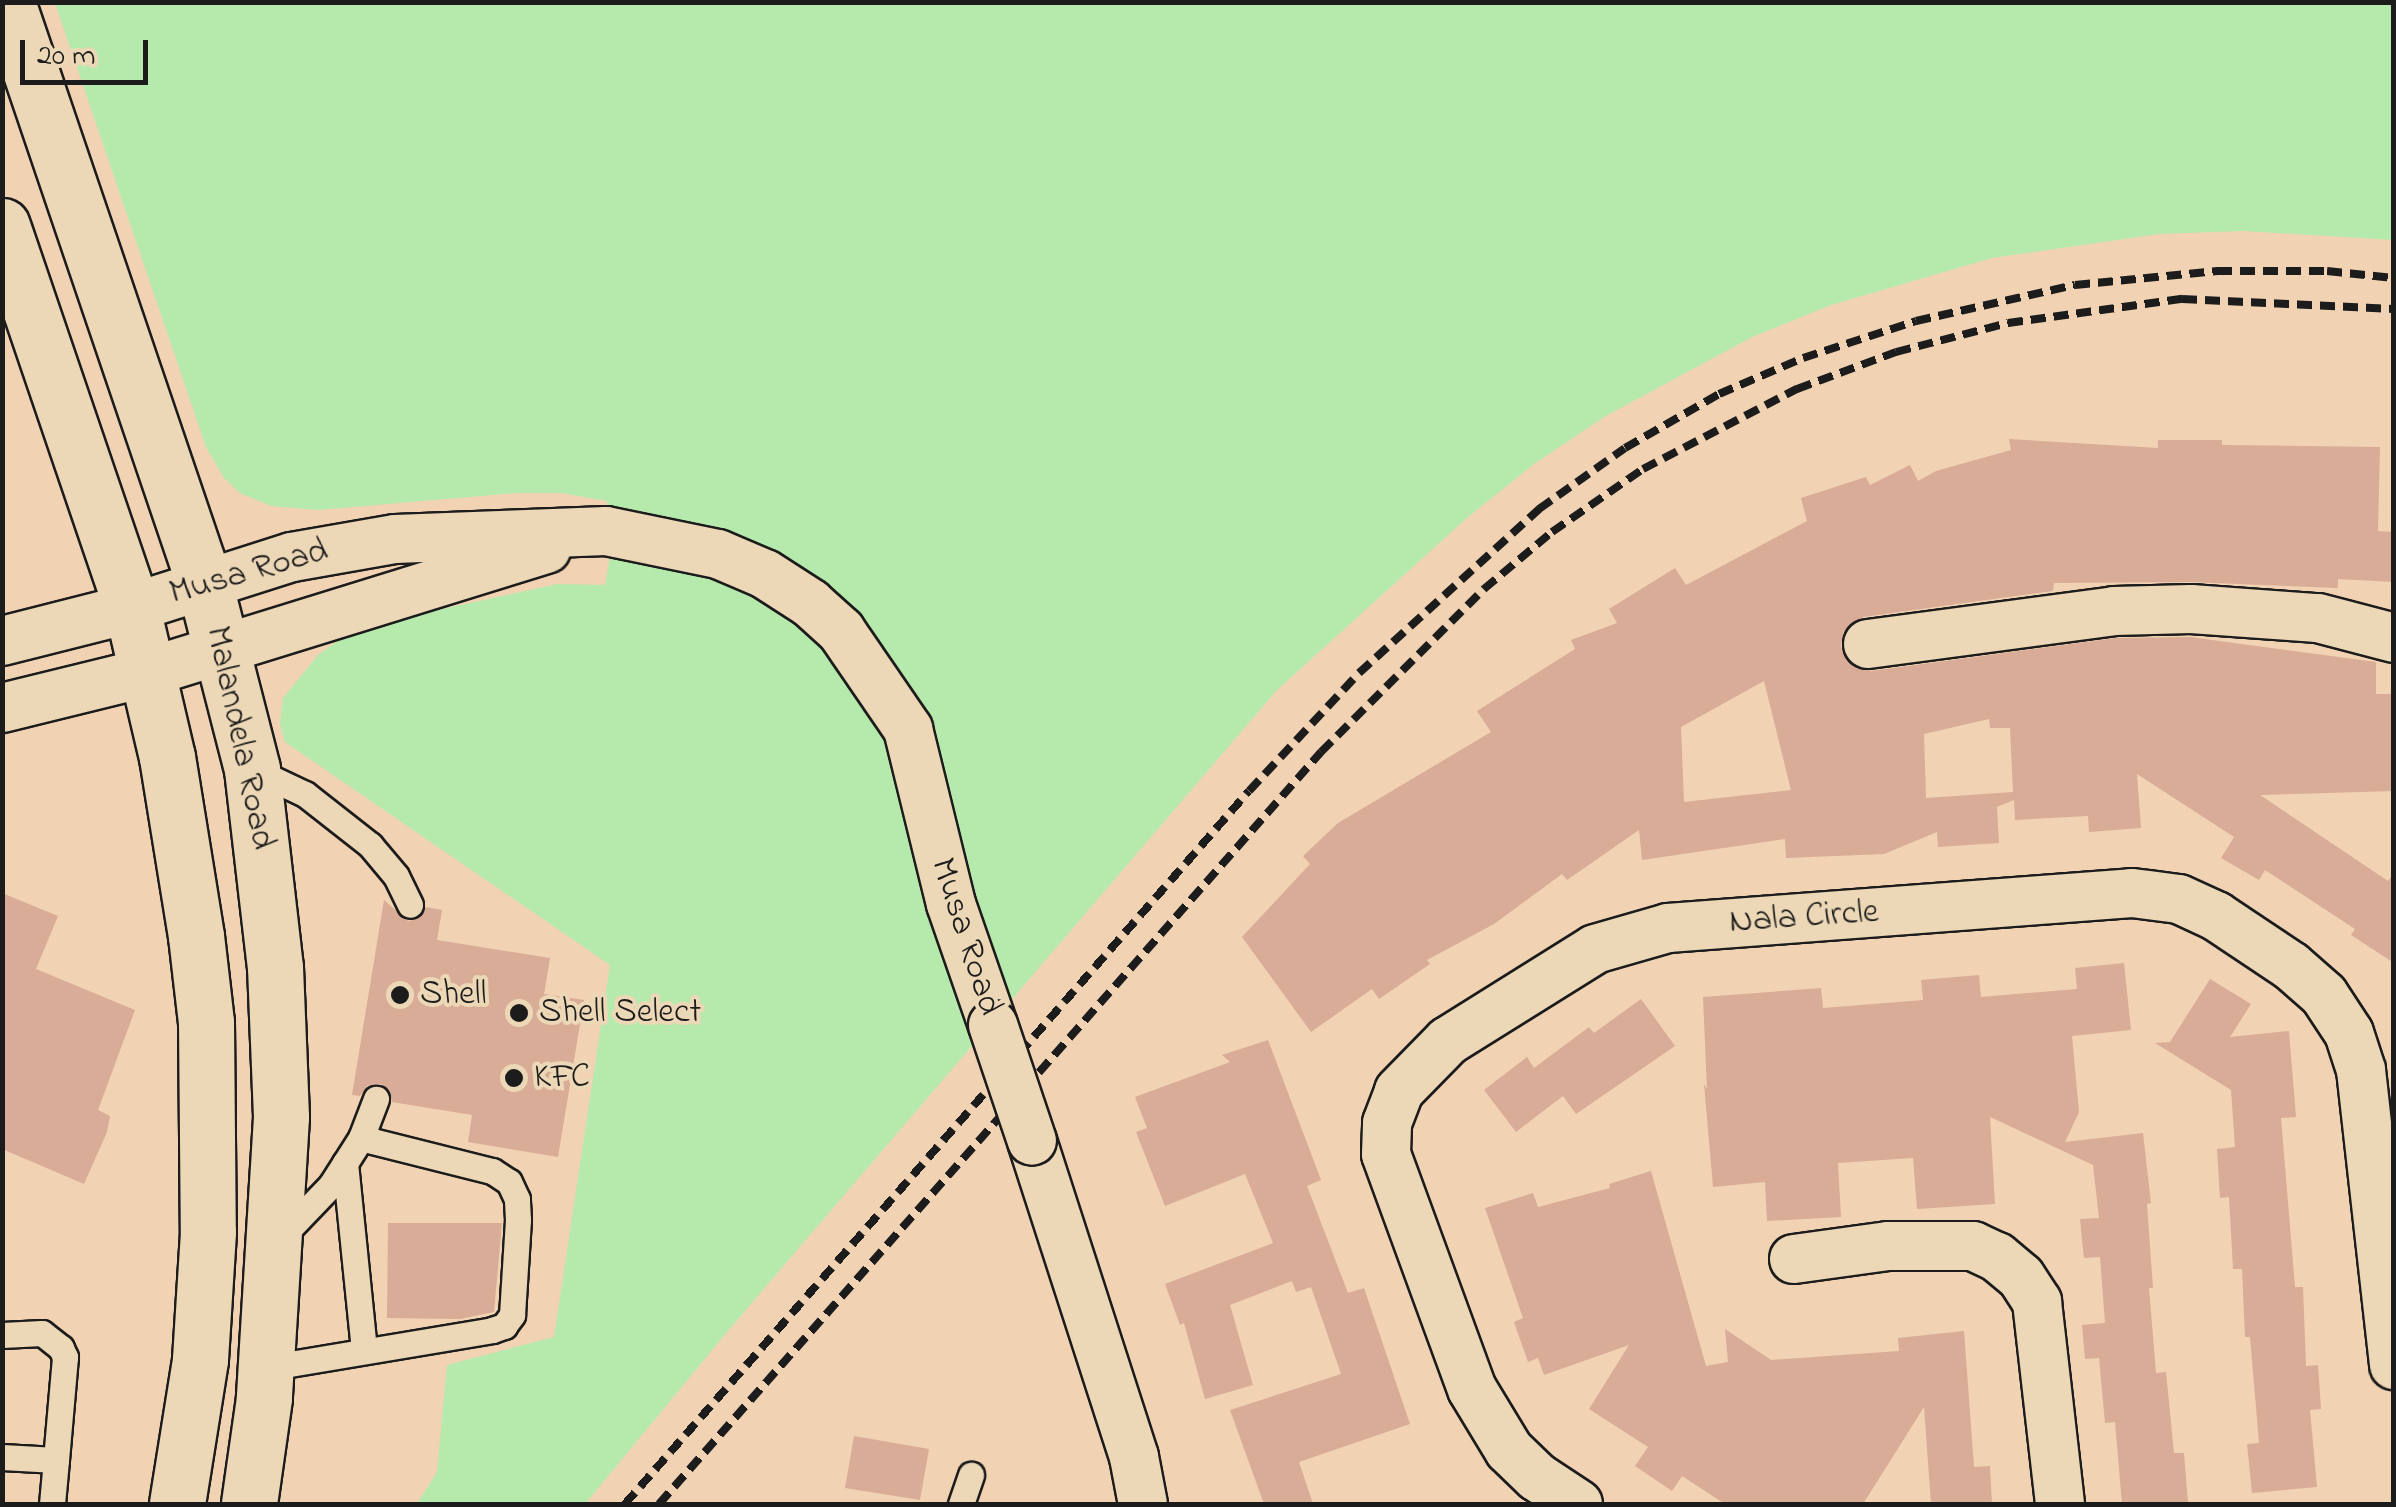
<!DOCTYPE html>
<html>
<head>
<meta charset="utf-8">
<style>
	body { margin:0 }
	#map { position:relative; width:2396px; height:1507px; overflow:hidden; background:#f1d2b3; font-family:"Indie Flower",sans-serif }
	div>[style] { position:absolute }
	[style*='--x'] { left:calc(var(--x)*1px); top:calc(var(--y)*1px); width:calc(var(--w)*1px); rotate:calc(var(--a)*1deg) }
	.green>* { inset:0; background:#b5eaac }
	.building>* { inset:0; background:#d8ac96 }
	.roads { filter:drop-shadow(2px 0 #1c1c1c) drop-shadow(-2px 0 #1c1c1c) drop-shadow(0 2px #1c1c1c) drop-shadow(0 -2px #1c1c1c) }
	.lane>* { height:25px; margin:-12.5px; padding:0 12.5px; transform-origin:12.5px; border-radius:12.5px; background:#ecd7b6 }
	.street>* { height:48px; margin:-24px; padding:0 24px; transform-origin:24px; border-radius:24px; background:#ecd7b6 }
	.secondary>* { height:55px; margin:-27.5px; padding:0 27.5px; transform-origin:27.5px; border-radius:27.5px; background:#ecd7b6 }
	.rail>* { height:8px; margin-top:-4px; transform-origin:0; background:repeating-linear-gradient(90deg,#1c1c1c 0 15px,transparent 0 23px) }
	.bridges { filter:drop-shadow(2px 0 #1c1c1c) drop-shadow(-2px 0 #1c1c1c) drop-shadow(0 2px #1c1c1c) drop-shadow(0 -2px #1c1c1c) }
	.street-bridge>* { height:48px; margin:-24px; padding:0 24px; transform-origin:24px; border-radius:24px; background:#ecd7b6 }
	.dots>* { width:28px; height:28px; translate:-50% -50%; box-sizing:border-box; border:5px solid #ecd7b6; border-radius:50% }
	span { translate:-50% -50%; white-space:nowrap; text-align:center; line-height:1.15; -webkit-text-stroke:8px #ecd7b6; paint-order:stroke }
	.street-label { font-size:35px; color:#1c1c1c }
	.poi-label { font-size:35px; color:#1c1c1c }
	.left { translate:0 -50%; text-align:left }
	.frame { position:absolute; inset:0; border:5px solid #1c1c1c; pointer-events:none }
	.scale { position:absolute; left:20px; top:40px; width:128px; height:45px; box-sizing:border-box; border:5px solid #1c1c1c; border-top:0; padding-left:12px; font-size:30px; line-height:35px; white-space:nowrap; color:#1c1c1c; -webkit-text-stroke:8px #ecd7b6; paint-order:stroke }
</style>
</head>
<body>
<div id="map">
	<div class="green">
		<i style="clip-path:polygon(55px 3px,2393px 3px,2393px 240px,2243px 231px,2159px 234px,1992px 258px,1831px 305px,1752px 337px,1604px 417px,1534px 464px,1468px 517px,1276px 691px,732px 1326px,585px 1504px,417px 1504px,437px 1472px,447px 1365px,554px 1337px,610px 965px,285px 742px,280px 724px,283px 698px,318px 655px,336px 642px,387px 621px,557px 584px,605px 585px,610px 557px,607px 501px,561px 493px,517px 493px,318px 510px,271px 506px,240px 493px,224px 478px,206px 447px)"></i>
	</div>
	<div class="building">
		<i style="clip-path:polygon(evenodd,2009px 439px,2158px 448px,2158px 440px,2222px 440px,2222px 445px,2380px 447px,2378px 531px,2394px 532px,2394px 582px,2338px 579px,2338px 588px,2190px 582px,2054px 583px,2053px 591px,1863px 617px,1843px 633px,1841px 647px,1847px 661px,1871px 671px,2116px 638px,2190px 637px,2376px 662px,2376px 694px,2394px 694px,2394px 791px,2260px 795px,2388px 881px,2394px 873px,2394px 963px,2351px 935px,2355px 929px,2265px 870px,2259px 880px,2221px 858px,2234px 837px,2137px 774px,2141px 828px,2089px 832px,2088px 816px,2015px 820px,2014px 800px,1997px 807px,1999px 843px,1938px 847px,1937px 832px,1884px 854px,1786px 858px,1785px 839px,1642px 860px,1639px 830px,1567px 880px,1562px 874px,1494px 924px,1427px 960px,1430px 964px,1379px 999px,1372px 989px,1311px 1032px,1242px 937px,1310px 864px,1303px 856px,1338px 823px,1491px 732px,1477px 711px,1575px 649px,1571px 640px,1617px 623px,1609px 609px,1675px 568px,1686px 585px,1807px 521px,1801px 498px,1866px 477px,1870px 485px,1910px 465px,1918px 481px,1936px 471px,2011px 450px,2009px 439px,1764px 681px,1791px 790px,1684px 802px,1681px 727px,1764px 681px,2009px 439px,1989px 719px,1990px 728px,2010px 728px,2013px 792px,1926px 798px,1924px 734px,1989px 719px)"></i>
		<i style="clip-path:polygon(2px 893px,58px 916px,36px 969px,135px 1010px,98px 1110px,110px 1116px,107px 1132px,84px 1184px,2px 1149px)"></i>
		<i style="clip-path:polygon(384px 900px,408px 921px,418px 919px,426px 907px,442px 910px,437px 940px,550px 958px,544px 994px,584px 1000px,558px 1157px,468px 1142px,472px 1115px,392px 1102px,389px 1090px,381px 1084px,367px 1086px,360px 1096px,352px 1095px)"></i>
		<i style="clip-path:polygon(2124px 963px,2131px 1030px,2072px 1036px,2079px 1112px,2065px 1142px,2143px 1133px,2151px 1203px,2147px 1204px,2153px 1288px,2149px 1288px,2156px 1373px,2166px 1372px,2174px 1453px,2184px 1453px,2188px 1502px,2122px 1504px,2115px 1422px,2105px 1423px,2099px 1358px,2085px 1359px,2082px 1325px,2105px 1323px,2100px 1257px,2084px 1258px,2080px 1219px,2099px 1218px,2093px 1165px,1990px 1117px,1995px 1204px,1917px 1209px,1913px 1158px,1838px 1163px,1841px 1217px,1767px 1221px,1765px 1182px,1713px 1187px,1704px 1084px,1707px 1089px,1703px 997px,1821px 988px,1823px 1008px,1923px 1000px,1921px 980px,1979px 975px,1981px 997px,2077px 989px,2075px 968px)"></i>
		<i style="clip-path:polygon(2210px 979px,2251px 1004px,2230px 1037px,2289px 1031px,2296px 1117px,2281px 1118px,2295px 1287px,2303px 1287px,2306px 1366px,2318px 1365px,2321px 1409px,2310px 1410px,2317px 1487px,2252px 1493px,2247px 1444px,2259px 1443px,2250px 1337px,2245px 1337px,2242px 1269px,2233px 1269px,2229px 1197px,2220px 1198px,2217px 1149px,2235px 1147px,2231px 1090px,2155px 1043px,2170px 1042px)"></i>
		<i style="clip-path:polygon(1641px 999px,1675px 1046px,1576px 1114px,1563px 1096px,1516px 1132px,1484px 1090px,1527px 1057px,1534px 1068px,1589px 1027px,1594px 1033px)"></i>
		<i style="clip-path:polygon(1268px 1040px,1321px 1180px,1307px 1186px,1348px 1293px,1364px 1288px,1410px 1424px,1299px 1462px,1313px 1504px,1264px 1504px,1230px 1410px,1341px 1374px,1311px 1287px,1296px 1292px,1292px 1281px,1230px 1305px,1253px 1385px,1205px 1399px,1184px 1323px,1180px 1325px,1165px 1284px,1273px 1243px,1245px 1174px,1165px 1206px,1136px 1132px,1147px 1128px,1135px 1097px,1230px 1062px,1222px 1055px)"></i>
		<i style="clip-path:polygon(1651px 1171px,1706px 1366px,1728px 1362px,1725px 1329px,1771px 1360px,1899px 1351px,1898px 1338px,1964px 1331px,1974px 1467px,1990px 1466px,1992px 1504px,1931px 1504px,1924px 1407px,1863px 1504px,1725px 1504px,1682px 1476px,1672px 1491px,1635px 1466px,1648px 1447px,1589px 1409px,1629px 1345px,1544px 1375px,1538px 1358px,1528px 1362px,1514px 1322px,1523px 1318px,1485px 1208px,1533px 1193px,1538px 1207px,1610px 1188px,1609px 1184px)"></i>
		<i style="clip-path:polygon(388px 1223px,502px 1223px,494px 1312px,460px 1319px,387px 1318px)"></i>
		<i style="clip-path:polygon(854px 1436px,929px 1449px,920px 1500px,845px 1488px)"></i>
	</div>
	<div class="roads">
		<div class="lane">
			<i style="--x:252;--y:769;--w:59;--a:25.3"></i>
			<i style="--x:305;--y:794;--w:83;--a:38.1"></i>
			<i style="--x:370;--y:845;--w:40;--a:50"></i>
			<i style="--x:396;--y:876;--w:32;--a:64"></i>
			<i style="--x:345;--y:1163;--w:187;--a:84.2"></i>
			<i style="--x:281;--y:1237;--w:72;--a:-46.1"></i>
			<i style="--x:331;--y:1185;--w:56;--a:-57.4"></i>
			<i style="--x:361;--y:1138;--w:42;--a:-69"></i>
			<i style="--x:2;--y:1335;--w:40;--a:-2.9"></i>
			<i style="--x:42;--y:1333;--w:24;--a:38"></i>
			<i style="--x:61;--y:1348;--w:10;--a:66"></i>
			<i style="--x:65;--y:1357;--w:103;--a:95"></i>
			<i style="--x:266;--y:1368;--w:229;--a:-9.5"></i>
			<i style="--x:492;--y:1330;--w:13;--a:-18"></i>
			<i style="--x:504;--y:1326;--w:14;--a:-54"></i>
			<i style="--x:512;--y:1315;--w:95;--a:-86.4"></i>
			<i style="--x:518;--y:1220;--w:21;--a:-93"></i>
			<i style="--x:517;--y:1199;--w:19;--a:-115"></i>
			<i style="--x:509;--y:1182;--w:20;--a:-147"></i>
			<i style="--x:492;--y:1171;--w:135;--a:-165.9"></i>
			<i style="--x:2;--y:1457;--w:54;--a:3.2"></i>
			<i style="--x:56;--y:1460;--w:44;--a:95.2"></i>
			<i style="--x:961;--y:1504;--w:31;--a:-71"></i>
		</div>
		<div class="street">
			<i style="--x:2;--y:641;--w:134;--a:-14.2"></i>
			<i style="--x:132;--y:608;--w:168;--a:-17.7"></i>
			<i style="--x:292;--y:557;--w:105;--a:-9.9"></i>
			<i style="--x:395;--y:539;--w:211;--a:-2.2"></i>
			<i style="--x:606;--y:531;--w:114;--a:11.6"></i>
			<i style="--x:718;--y:554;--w:51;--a:23.1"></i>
			<i style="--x:765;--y:574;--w:54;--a:32.8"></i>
			<i style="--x:810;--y:603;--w:42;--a:42.1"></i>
			<i style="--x:841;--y:631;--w:119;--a:55.6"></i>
			<i style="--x:908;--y:729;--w:180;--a:76.2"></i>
			<i style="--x:951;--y:904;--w:128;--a:70.9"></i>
			<i style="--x:1868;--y:644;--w:248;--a:-7.6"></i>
			<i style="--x:2114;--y:611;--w:77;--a:-1.5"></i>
			<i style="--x:2191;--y:609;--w:127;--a:4.1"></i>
			<i style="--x:2318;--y:618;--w:79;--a:14.7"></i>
			<i style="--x:2;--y:708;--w:151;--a:-13.8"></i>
			<i style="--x:149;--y:672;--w:416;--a:-17.2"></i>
			<i style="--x:1032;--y:1141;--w:332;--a:72.1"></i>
			<i style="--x:1134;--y:1457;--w:48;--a:79.2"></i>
			<i style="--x:1794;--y:1259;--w:95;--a:-7.9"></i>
			<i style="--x:1888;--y:1246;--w:85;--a:0"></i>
			<i style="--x:1973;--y:1246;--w:26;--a:25"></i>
			<i style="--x:1997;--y:1257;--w:31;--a:40"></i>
			<i style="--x:2021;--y:1277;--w:30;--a:57"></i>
			<i style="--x:2037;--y:1302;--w:203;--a:83.5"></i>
			<i style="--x:1578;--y:1504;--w:49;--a:-146.6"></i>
			<i style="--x:1537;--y:1477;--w:39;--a:-136"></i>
			<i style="--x:1509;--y:1450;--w:71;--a:-121.2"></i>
			<i style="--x:1472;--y:1389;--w:250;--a:-110.1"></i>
			<i style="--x:1386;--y:1154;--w:31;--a:-88"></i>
			<i style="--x:1387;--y:1123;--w:34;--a:-69"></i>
			<i style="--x:1399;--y:1091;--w:70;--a:-45.6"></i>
			<i style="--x:1448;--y:1041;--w:173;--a:-32"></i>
			<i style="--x:1595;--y:949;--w:76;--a:-16"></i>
			<i style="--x:1668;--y:928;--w:465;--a:-4.3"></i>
			<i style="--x:2132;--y:893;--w:47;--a:7.3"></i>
			<i style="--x:2179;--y:899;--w:41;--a:24.7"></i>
			<i style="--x:2216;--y:916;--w:90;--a:33.7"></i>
			<i style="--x:2291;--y:966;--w:44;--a:41.3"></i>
			<i style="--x:2324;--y:995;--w:45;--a:56.7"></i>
			<i style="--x:2349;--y:1033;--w:39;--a:72"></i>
			<i style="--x:2361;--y:1070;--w:297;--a:83.6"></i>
		</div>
		<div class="secondary">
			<i style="--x:7;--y:2;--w:613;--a:71.24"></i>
			<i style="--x:204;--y:582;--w:193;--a:75.6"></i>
			<i style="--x:252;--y:769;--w:199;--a:83.4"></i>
			<i style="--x:275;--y:967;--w:150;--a:87.7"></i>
			<i style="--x:281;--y:1117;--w:282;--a:93.5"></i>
			<i style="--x:264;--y:1398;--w:107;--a:98.1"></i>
			<i style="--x:2;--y:226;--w:404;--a:71.2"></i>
			<i style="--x:132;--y:608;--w:153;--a:76.8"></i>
			<i style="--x:167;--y:757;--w:181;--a:80.8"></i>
			<i style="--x:196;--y:936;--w:87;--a:83.4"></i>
			<i style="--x:206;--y:1022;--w:210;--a:89.5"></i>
			<i style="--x:208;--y:1232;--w:128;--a:93.6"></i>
			<i style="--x:200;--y:1360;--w:146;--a:99.1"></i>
		</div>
	</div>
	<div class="rail">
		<i style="--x:625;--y:1504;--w:947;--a:-48.81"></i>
		<i style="--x:1249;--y:791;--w:161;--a:-47"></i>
		<i style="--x:1359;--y:673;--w:244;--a:-42.3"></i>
		<i style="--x:1539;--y:509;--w:105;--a:-35.3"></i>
		<i style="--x:1625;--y:448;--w:108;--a:-29.9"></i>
		<i style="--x:1719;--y:394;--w:91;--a:-23.2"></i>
		<i style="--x:1803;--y:358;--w:119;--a:-18.1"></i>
		<i style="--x:1916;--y:321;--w:163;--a:-12.8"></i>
		<i style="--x:2075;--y:285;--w:143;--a:-5.6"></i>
		<i style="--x:2217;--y:271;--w:110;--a:0"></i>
		<i style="--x:2327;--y:271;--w:67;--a:6"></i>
		<i style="--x:659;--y:1504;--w:1002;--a:-48.64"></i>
		<i style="--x:1321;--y:752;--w:231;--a:-45"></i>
		<i style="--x:1484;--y:589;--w:89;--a:-40"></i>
		<i style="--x:1552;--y:532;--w:111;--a:-34.7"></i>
		<i style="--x:1643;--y:469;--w:174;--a:-27.5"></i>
		<i style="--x:1797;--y:389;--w:106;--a:-20.5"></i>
		<i style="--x:1896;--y:352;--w:116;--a:-14.5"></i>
		<i style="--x:2008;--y:323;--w:176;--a:-7.9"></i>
		<i style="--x:2182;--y:299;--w:212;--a:2.7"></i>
	</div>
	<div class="bridges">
		<div class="street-bridge">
			<i style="--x:993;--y:1025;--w:122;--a:71.4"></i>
		</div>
	</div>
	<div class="dots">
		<i style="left:400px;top:995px;background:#1c1c1c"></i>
		<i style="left:519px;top:1013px;background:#1c1c1c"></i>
		<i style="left:514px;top:1078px;background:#1c1c1c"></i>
	</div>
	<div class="street-label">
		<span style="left:249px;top:573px;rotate:-16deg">Musa Road</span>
		<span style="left:239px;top:738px;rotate:78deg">Malandela Road</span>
		<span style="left:1804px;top:918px;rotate:-4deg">Nala Circle</span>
		<span style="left:965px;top:937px;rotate:72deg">Musa Road</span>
	</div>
	<div class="poi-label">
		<span class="left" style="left:420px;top:995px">Shell</span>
		<span class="left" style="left:539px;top:1013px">Shell Select</span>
		<span class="left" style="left:534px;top:1078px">KFC</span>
	</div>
	<div class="frame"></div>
	<div class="scale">20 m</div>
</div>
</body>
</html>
